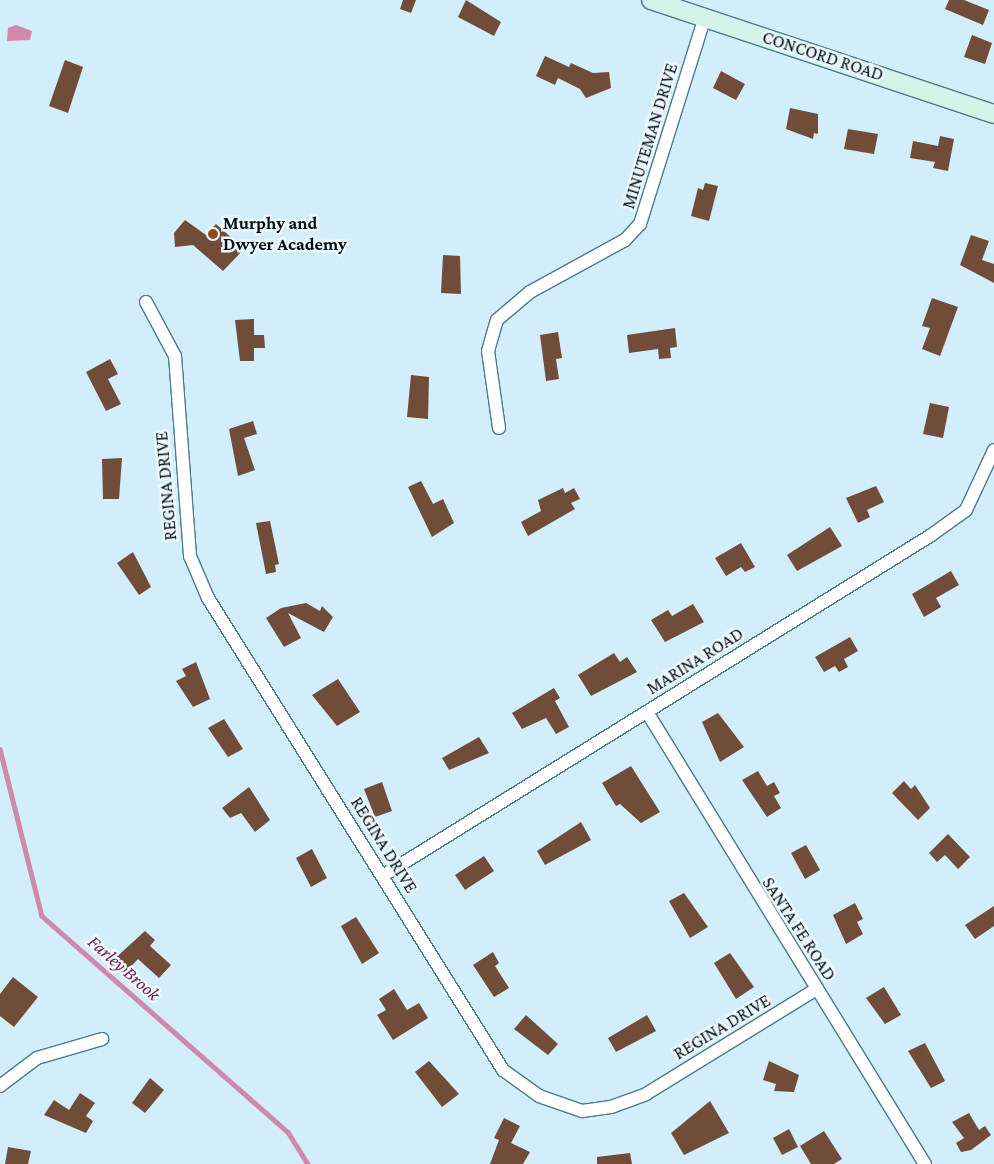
<!DOCTYPE html>
<html>
<head>
<meta charset="utf-8">
<style>
	body { margin:0 }
	#map { position:relative; width:994px; height:1164px; overflow:hidden; background:#d2eefb; font-family:"Crimson Pro",serif }
	div>[style] { position:absolute }
	[style*='--x'] { left:calc(var(--x)*1px); top:calc(var(--y)*1px); width:calc(var(--w)*1px); rotate:calc(var(--a)*1deg) }
	.water>* { inset:0; background:#d088ac }
	.stream>* { height:4.5px; margin:-2.25px; padding:0 2.25px; transform-origin:2.25px; border-radius:2.25px; background:#d088ac }
	.building>* { inset:0; background:#704c39 }
	.roads { filter:drop-shadow(1px 0 #4d798c) drop-shadow(-1px 0 #4d798c) drop-shadow(0 1px #4d798c) drop-shadow(0 -1px #4d798c) }
	.minor>* { height:12px; margin:-6px; padding:0 6px; transform-origin:6px; border-radius:6px; background:#fff }
	.secondary>* { height:18px; margin:-9px; padding:0 9px; transform-origin:9px; border-radius:9px; background:#d4f4e9 }
	.dots>* { width:14px; height:14px; translate:-50% -50%; box-sizing:border-box; border:2px solid #eff8fc; border-radius:50% }
	span { translate:-50% -50%; white-space:nowrap; text-align:center; line-height:1.15; -webkit-text-stroke:5px #eff8fc; paint-order:stroke }
	.street-label { font-size:18px; color:#02121a }
	.poi-label { font-size:18px; color:#02121a; font-weight:700 }
	.left { translate:0 -50%; text-align:left }
	.water-label { font-size:19px; color:#741f51; font-style:italic }
</style>
</head>
<body>
<div id="map">
	<div class="water">
		<i style="clip-path:polygon(16px 25px,32px 31px,30px 40px,7px 41px,8px 28px)"></i>
	</div>
	<div class="stream">
		<i style="--x:0;--y:749;--w:172;--a:75.9"></i>
		<i style="--x:42;--y:916;--w:327;--a:41.3"></i>
		<i style="--x:288;--y:1132;--w:38;--a:58"></i>
	</div>
	<div class="building">
		<i style="clip-path:polygon(403px 0,416px 0,411px 13px,400px 9px)"></i>
		<i style="clip-path:polygon(466px 0,501px 22px,494px 36px,458px 17px)"></i>
		<i style="clip-path:polygon(949px 0,964px 0,989px 10px,983px 25px,945px 9px)"></i>
		<i style="clip-path:polygon(972px 35px,992px 43px,985px 64px,964px 57px)"></i>
		<i style="clip-path:polygon(545px 56px,569px 67px,571px 63px,593px 73px,609px 72px,611px 88px,586px 98px,580px 89px,558px 78px,555px 85px,536px 76px)"></i>
		<i style="clip-path:polygon(65px 60px,83px 67px,68px 113px,49px 106px)"></i>
		<i style="clip-path:polygon(721px 71px,745px 84px,736px 100px,713px 88px)"></i>
		<i style="clip-path:polygon(790px 108px,818px 114px,818px 134px,814px 133px,813px 139px,786px 129px)"></i>
		<i style="clip-path:polygon(848px 129px,878px 134px,874px 154px,844px 149px)"></i>
		<i style="clip-path:polygon(940px 136px,954px 139px,948px 171px,933px 168px,935px 162px,910px 158px,913px 141px,938px 146px)"></i>
		<i style="clip-path:polygon(705px 183px,718px 186px,709px 221px,691px 216px,698px 188px,703px 190px)"></i>
		<i style="clip-path:polygon(185px 220px,206px 235px,216px 224px,244px 249px,223px 271px,193px 245px,175px 247px,174px 233px)"></i>
		<i style="clip-path:polygon(971px 235px,989px 241px,982px 260px,994px 264px,994px 283px,960px 265px)"></i>
		<i style="clip-path:polygon(443px 255px,460px 256px,461px 294px,441px 293px)"></i>
		<i style="clip-path:polygon(932px 298px,958px 307px,940px 356px,922px 349px,930px 328px,922px 326px)"></i>
		<i style="clip-path:polygon(254px 319px,254px 335px,264px 335px,265px 348px,254px 348px,254px 361px,240px 361px,235px 320px)"></i>
		<i style="clip-path:polygon(675px 328px,677px 347px,670px 348px,671px 358px,659px 359px,658px 349px,629px 353px,627px 335px)"></i>
		<i style="clip-path:polygon(558px 332px,562px 358px,556px 359px,559px 379px,546px 381px,540px 335px)"></i>
		<i style="clip-path:polygon(110px 359px,118px 374px,108px 379px,121px 404px,106px 411px,86px 372px)"></i>
		<i style="clip-path:polygon(411px 375px,429px 377px,428px 419px,407px 417px)"></i>
		<i style="clip-path:polygon(930px 403px,949px 407px,943px 438px,923px 434px)"></i>
		<i style="clip-path:polygon(253px 421px,257px 434px,244px 438px,255px 470px,238px 476px,229px 429px)"></i>
		<i style="clip-path:polygon(122px 458px,119px 499px,103px 499px,102px 459px)"></i>
		<i style="clip-path:polygon(421px 481px,433px 504px,443px 499px,454px 523px,432px 537px,408px 487px)"></i>
		<i style="clip-path:polygon(876px 486px,884px 502px,867px 510px,870px 517px,858px 523px,846px 498px)"></i>
		<i style="clip-path:polygon(563px 488px,565px 493px,574px 488px,580px 499px,571px 503px,575px 509px,528px 536px,521px 522px,541px 511px,538px 500px)"></i>
		<i style="clip-path:polygon(270px 521px,279px 564px,275px 565px,276px 572px,266px 574px,256px 523px)"></i>
		<i style="clip-path:polygon(830px 527px,842px 546px,797px 571px,787px 555px)"></i>
		<i style="clip-path:polygon(741px 543px,755px 567px,745px 572px,741px 567px,726px 576px,715px 558px)"></i>
		<i style="clip-path:polygon(133px 552px,151px 587px,139px 595px,117px 563px)"></i>
		<i style="clip-path:polygon(951px 571px,959px 585px,936px 598px,941px 607px,924px 617px,912px 594px)"></i>
		<i style="clip-path:polygon(306px 603px,320px 611px,322px 606px,333px 617px,324px 632px,288px 613px,301px 638px,284px 647px,266px 618px,281px 608px)"></i>
		<i style="clip-path:polygon(693px 604px,704px 622px,665px 642px,651px 620px,668px 610px,672px 616px)"></i>
		<i style="clip-path:polygon(850px 637px,858px 651px,844px 659px,848px 667px,839px 672px,835px 666px,824px 672px,815px 657px)"></i>
		<i style="clip-path:polygon(614px 653px,620px 662px,627px 657px,637px 672px,591px 696px,578px 675px)"></i>
		<i style="clip-path:polygon(196px 662px,210px 699px,193px 707px,176px 681px,186px 676px,182px 669px)"></i>
		<i style="clip-path:polygon(338px 679px,360px 712px,337px 726px,312px 695px)"></i>
		<i style="clip-path:polygon(554px 688px,560px 698px,555px 701px,569px 727px,556px 734px,546px 718px,522px 729px,512px 713px)"></i>
		<i style="clip-path:polygon(718px 713px,744px 747px,720px 762px,702px 722px)"></i>
		<i style="clip-path:polygon(224px 719px,243px 749px,228px 757px,208px 728px)"></i>
		<i style="clip-path:polygon(479px 737px,489px 753px,449px 770px,442px 758px)"></i>
		<i style="clip-path:polygon(631px 766px,660px 812px,641px 823px,620px 804px,616px 806px,602px 783px)"></i>
		<i style="clip-path:polygon(758px 771px,767px 786px,774px 782px,780px 793px,774px 796px,781px 808px,767px 817px,742px 780px)"></i>
		<i style="clip-path:polygon(904px 781px,911px 789px,915px 785px,930px 808px,918px 820px,892px 793px)"></i>
		<i style="clip-path:polygon(382px 782px,392px 811px,375px 817px,364px 789px)"></i>
		<i style="clip-path:polygon(249px 787px,270px 820px,255px 832px,241px 813px,230px 818px,222px 808px)"></i>
		<i style="clip-path:polygon(581px 822px,591px 840px,545px 865px,537px 851px)"></i>
		<i style="clip-path:polygon(948px 834px,970px 857px,958px 869px,945px 855px,937px 862px,929px 853px)"></i>
		<i style="clip-path:polygon(806px 845px,820px 870px,805px 879px,791px 853px)"></i>
		<i style="clip-path:polygon(312px 849px,327px 878px,311px 887px,296px 858px)"></i>
		<i style="clip-path:polygon(484px 856px,494px 871px,465px 890px,455px 875px)"></i>
		<i style="clip-path:polygon(684px 893px,708px 927px,690px 938px,669px 901px)"></i>
		<i style="clip-path:polygon(855px 903px,863px 919px,857px 922px,863px 934px,846px 944px,833px 915px)"></i>
		<i style="clip-path:polygon(994px 906px,994px 926px,975px 939px,965px 925px)"></i>
		<i style="clip-path:polygon(356px 917px,379px 953px,362px 964px,341px 926px)"></i>
		<i style="clip-path:polygon(145px 931px,155px 940px,150px 946px,171px 965px,159px 978px,138px 959px,124px 974px,111px 962px)"></i>
		<i style="clip-path:polygon(493px 952px,499px 963px,495px 966px,509px 988px,494px 997px,473px 965px)"></i>
		<i style="clip-path:polygon(730px 953px,754px 987px,736px 999px,714px 963px)"></i>
		<i style="clip-path:polygon(13px 977px,38px 997px,14px 1027px,0 1016px,0 994px)"></i>
		<i style="clip-path:polygon(884px 987px,901px 1015px,885px 1024px,866px 998px)"></i>
		<i style="clip-path:polygon(394px 989px,407px 1010px,419px 1003px,428px 1018px,393px 1040px,377px 1015px,386px 1010px,379px 999px)"></i>
		<i style="clip-path:polygon(526px 1015px,558px 1044px,548px 1055px,514px 1029px)"></i>
		<i style="clip-path:polygon(647px 1015px,656px 1031px,616px 1052px,608px 1038px)"></i>
		<i style="clip-path:polygon(925px 1043px,945px 1081px,931px 1088px,908px 1051px)"></i>
		<i style="clip-path:polygon(429px 1061px,459px 1094px,442px 1107px,415px 1072px)"></i>
		<i style="clip-path:polygon(769px 1061px,799px 1075px,794px 1092px,774px 1091px,776px 1084px,763px 1080px)"></i>
		<i style="clip-path:polygon(150px 1078px,164px 1090px,145px 1113px,132px 1103px)"></i>
		<i style="clip-path:polygon(80px 1093px,95px 1103px,86px 1116px,93px 1121px,86px 1133px,44px 1115px,54px 1100px,69px 1110px)"></i>
		<i style="clip-path:polygon(710px 1101px,729px 1133px,684px 1155px,671px 1133px)"></i>
		<i style="clip-path:polygon(969px 1113px,979px 1130px,985px 1126px,991px 1135px,971px 1150px,961px 1152px,956px 1143px,964px 1138px,952px 1122px)"></i>
		<i style="clip-path:polygon(504px 1118px,520px 1126px,511px 1143px,530px 1152px,523px 1164px,490px 1164px,499px 1140px,494px 1138px)"></i>
		<i style="clip-path:polygon(789px 1129px,798px 1147px,782px 1155px,773px 1138px)"></i>
		<i style="clip-path:polygon(824px 1131px,842px 1159px,834px 1164px,811px 1164px,800px 1146px)"></i>
		<i style="clip-path:polygon(8px 1147px,31px 1151px,28px 1164px,5px 1164px)"></i>
		<i style="clip-path:polygon(630px 1153px,632px 1164px,597px 1164px,597px 1157px)"></i>
	</div>
	<div class="roads">
		<div class="minor">
			<i style="--x:146;--y:302;--w:61;--a:61.8"></i>
			<i style="--x:175;--y:356;--w:201;--a:85.7"></i>
			<i style="--x:190;--y:556;--w:46;--a:66.8"></i>
			<i style="--x:208;--y:598;--w:557;--a:57.99"></i>
			<i style="--x:503;--y:1070;--w:44;--a:35.8"></i>
			<i style="--x:539;--y:1096;--w:46;--a:19.2"></i>
			<i style="--x:582;--y:1111;--w:29;--a:-8"></i>
			<i style="--x:611;--y:1107;--w:37;--a:-20"></i>
			<i style="--x:646;--y:1094;--w:201;--a:-31.6"></i>
			<i style="--x:499;--y:428;--w:78;--a:-98.1"></i>
			<i style="--x:488;--y:351;--w:32;--a:-74"></i>
			<i style="--x:497;--y:320;--w:43;--a:-40.3"></i>
			<i style="--x:530;--y:292;--w:108;--a:-28.7"></i>
			<i style="--x:625;--y:240;--w:22;--a:-47"></i>
			<i style="--x:640;--y:224;--w:217;--a:-72.6"></i>
			<i style="--x:647;--y:712;--w:531;--a:58.41"></i>
			<i style="--x:384;--y:875;--w:643;--a:-31.84"></i>
			<i style="--x:930;--y:536;--w:44;--a:-35.8"></i>
			<i style="--x:966;--y:510;--w:66;--a:-65"></i>
			<i style="--x:0;--y:1086;--w:46;--a:-37.1"></i>
			<i style="--x:37;--y:1058;--w:68;--a:-16.3"></i>
		</div>
		<div class="secondary">
			<i style="--x:651;--y:0;--w:361;--a:18.4"></i>
		</div>
	</div>
	<div class="dots">
		<i style="left:213px;top:234px;background:#8f4a21"></i>
	</div>
	<div class="street-label">
		<span style="left:823px;top:56px;rotate:18deg">CONCORD ROAD</span>
		<span style="left:650px;top:136px;rotate:-73deg">MINUTEMAN DRIVE</span>
		<span style="left:166px;top:486px;rotate:-95deg">REGINA DRIVE</span>
		<span style="left:695px;top:661px;rotate:-32deg">MARINA ROAD</span>
		<span style="left:384px;top:845px;rotate:58deg">REGINA DRIVE</span>
		<span style="left:799px;top:929px;rotate:57deg">SANTA FE ROAD</span>
		<span style="left:722px;top:1027px;rotate:-31deg">REGINA DRIVE</span>
	</div>
	<div class="poi-label">
		<span class="left" style="left:223px;top:234px">Murphy and<br>Dwyer Academy</span>
	</div>
	<div class="water-label">
		<span style="left:124px;top:968px;rotate:41deg">Farley Brook</span>
	</div>
</div>
</body>
</html>
